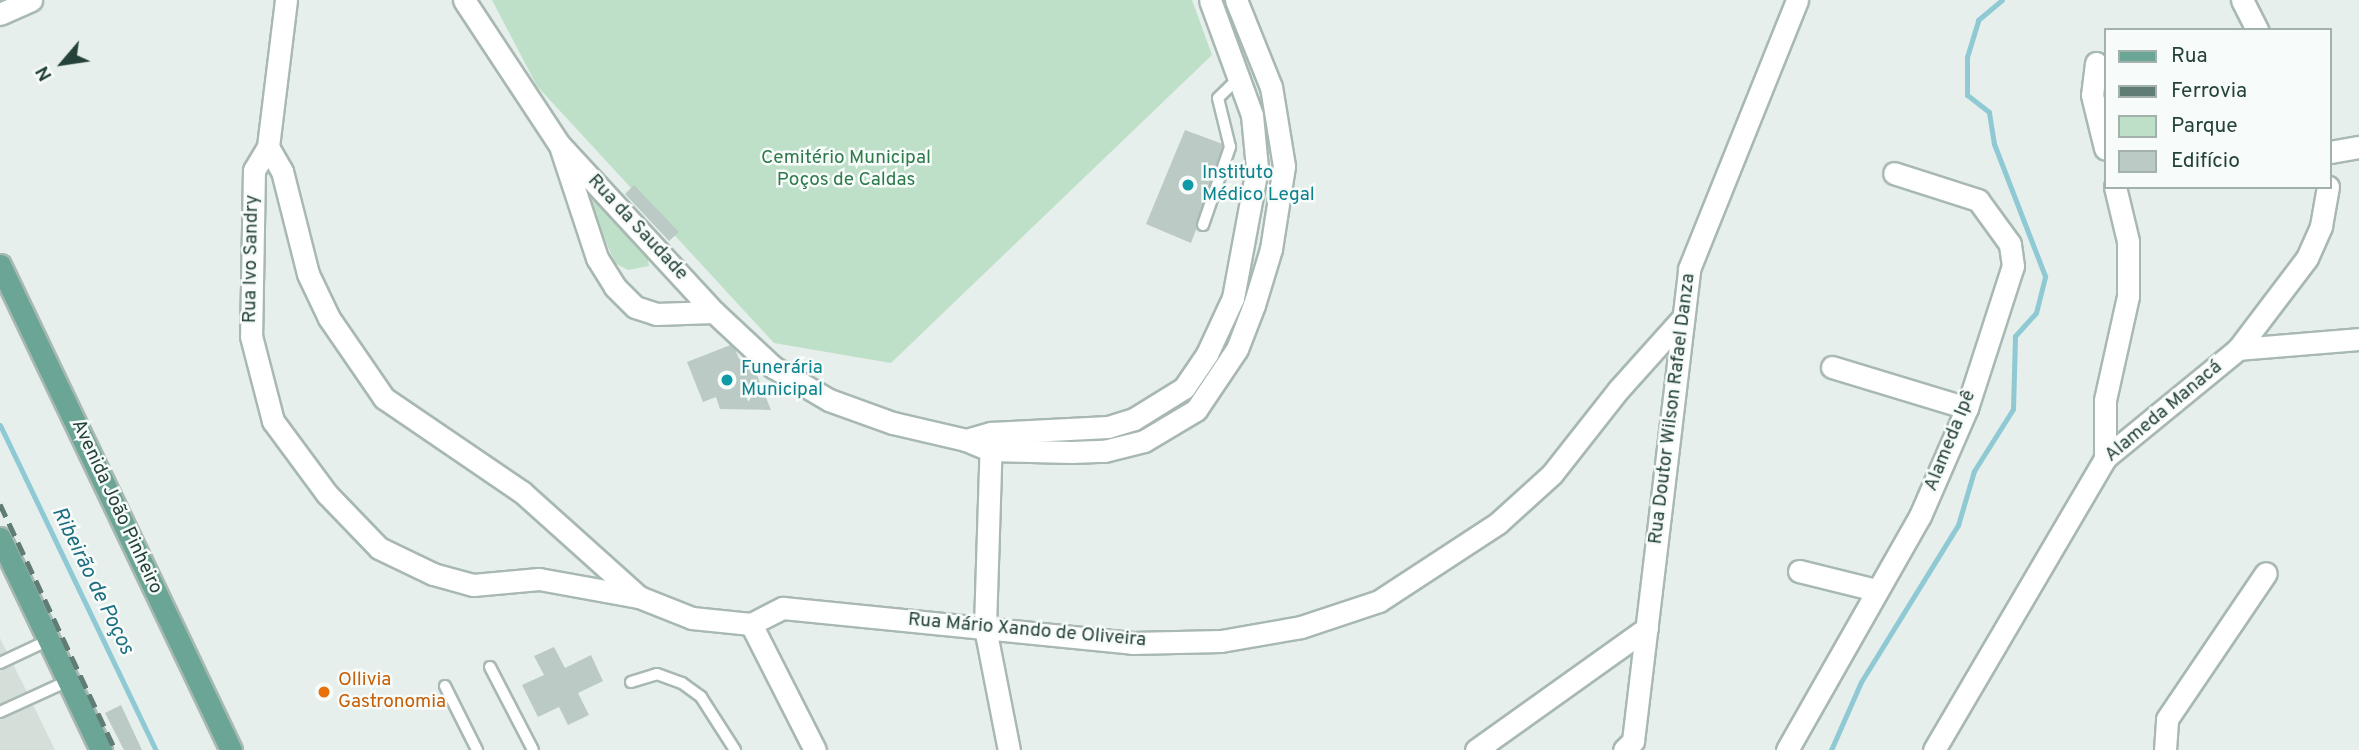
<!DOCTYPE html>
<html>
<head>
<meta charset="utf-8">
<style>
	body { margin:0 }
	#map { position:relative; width:2359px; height:750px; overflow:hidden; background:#e6efeb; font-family:Overpass,sans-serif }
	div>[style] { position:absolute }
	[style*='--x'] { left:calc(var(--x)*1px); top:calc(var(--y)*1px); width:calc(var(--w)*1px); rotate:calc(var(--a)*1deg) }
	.built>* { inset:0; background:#d4dfda }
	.green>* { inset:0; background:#bfe0c8 }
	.stream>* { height:5px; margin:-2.5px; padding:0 2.5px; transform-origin:2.5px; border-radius:2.5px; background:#8ec9d4 }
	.building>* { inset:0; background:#bbcac4 }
	.roads { filter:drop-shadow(2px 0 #a8b8b2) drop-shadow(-2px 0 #a8b8b2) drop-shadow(0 2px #a8b8b2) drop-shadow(0 -2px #a8b8b2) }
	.lane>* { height:10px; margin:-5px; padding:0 5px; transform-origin:5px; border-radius:5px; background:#fff }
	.street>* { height:21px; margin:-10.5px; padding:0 10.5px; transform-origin:10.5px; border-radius:10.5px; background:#fff }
	.primary>* { height:21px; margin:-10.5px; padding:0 10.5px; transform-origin:10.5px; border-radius:10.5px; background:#6aa596 }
	.rail>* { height:5px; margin-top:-2.5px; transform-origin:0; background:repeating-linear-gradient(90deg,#5f7d75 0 14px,transparent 0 21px) }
	.dots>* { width:19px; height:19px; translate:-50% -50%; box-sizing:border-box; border:4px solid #f7fbf9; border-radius:50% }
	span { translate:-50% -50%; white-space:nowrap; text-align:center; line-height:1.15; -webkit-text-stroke:5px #f7fbf9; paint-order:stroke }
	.park-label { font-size:19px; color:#2d7a4b }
	.culture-label { font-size:19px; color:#0d838f }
	.left { translate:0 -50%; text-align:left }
	.street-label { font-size:19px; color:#24423a }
	.food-label { font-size:19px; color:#c56008 }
	.water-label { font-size:21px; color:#1c6f80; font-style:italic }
	.legend { position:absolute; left:2104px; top:28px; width:228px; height:161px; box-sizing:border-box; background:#f7fbf9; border:2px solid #a3b1ad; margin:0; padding:9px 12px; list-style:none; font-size:21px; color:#24423a }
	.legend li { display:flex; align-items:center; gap:14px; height:35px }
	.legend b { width:35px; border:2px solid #a3b1ad }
	.north { position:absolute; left:28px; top:28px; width:70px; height:70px; -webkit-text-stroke:5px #f7fbf9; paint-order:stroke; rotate:241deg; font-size:19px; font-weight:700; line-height:28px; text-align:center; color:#24423a }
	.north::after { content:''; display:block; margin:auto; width:24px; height:32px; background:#24423a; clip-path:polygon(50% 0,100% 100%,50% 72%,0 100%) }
</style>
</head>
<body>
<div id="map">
	<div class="built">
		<i style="clip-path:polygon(0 638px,25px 688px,55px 750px,0 750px)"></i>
	</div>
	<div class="green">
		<i style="clip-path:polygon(492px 0,1192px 0,1212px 55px,891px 363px,774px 343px,537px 86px)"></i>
		<i style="clip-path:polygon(596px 192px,646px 247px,649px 266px,628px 270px,615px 263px,587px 198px)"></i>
	</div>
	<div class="stream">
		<i style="--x:0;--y:425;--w:361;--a:64.4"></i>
		<i style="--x:1831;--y:750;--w:74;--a:-66.2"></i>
		<i style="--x:1861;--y:682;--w:185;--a:-58.3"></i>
		<i style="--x:1958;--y:525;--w:56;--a:-73.5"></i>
		<i style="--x:1974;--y:471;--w:73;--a:-57.8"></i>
		<i style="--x:2013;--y:409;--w:73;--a:-88.4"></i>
		<i style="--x:2015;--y:336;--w:31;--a:-48"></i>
		<i style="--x:2036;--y:313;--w:38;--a:-76"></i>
		<i style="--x:2045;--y:276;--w:142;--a:-111.1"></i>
		<i style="--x:1994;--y:144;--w:32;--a:-99"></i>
		<i style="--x:1989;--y:112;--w:28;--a:-142"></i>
		<i style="--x:1967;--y:95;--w:38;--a:-90"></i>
		<i style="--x:1967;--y:57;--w:39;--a:-73"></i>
		<i style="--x:1978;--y:20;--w:31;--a:-40"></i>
	</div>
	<div class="building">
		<i style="clip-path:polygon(1185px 130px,1228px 146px,1191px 243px,1146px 224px)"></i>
		<i style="clip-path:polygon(634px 185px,679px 232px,669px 241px,625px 194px)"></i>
		<i style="clip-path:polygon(733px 344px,739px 359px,749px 355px,771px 410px,720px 409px,716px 397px,703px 402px,687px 362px)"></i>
		<i style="clip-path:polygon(554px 647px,565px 668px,591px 655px,603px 681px,578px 693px,589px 715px,568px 725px,559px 707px,538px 717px,522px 685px,544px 675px,534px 656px)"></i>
		<i style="clip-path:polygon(121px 705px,142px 750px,124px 750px,105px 713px)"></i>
	</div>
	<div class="roads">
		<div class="lane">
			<i style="--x:1203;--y:225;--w:83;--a:-70.9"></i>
			<i style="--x:1230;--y:147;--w:50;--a:-103.8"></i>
			<i style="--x:1218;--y:98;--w:30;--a:-44"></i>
			<i style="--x:0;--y:663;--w:54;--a:-25.1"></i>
			<i style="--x:490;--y:667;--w:93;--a:62.6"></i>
			<i style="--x:631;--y:682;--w:27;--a:-17"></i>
			<i style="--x:657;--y:674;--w:27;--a:20"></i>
			<i style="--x:682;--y:683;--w:24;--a:36"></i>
			<i style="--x:701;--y:697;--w:63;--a:57.3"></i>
			<i style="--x:445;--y:686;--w:72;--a:63.4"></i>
			<i style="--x:0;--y:712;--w:75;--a:-24.5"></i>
		</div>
		<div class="street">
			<i style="--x:286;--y:0;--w:148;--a:97"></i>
			<i style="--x:268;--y:147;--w:27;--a:121"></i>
			<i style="--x:254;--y:170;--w:166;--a:91"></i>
			<i style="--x:251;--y:336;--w:88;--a:75.5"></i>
			<i style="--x:273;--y:421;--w:91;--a:53.5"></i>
			<i style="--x:327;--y:494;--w:75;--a:46.1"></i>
			<i style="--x:379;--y:548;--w:60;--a:25.7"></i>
			<i style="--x:433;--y:574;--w:41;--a:15.4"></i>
			<i style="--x:473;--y:585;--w:66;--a:-5.2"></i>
			<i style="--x:539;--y:579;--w:102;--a:10.2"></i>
			<i style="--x:639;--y:597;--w:57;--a:21.6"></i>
			<i style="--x:692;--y:618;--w:59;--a:5.8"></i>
			<i style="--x:751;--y:624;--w:36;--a:-27"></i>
			<i style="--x:783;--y:608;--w:351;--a:5.7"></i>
			<i style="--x:1132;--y:643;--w:89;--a:-1.3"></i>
			<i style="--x:1221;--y:641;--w:81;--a:-9.9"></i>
			<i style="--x:1301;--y:627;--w:82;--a:-18.4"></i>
			<i style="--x:1379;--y:601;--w:142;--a:-33.2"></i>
			<i style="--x:1498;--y:523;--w:73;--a:-42.2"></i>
			<i style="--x:1552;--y:474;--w:108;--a:-51.8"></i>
			<i style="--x:1619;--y:389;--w:93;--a:-48.1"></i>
			<i style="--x:464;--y:0;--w:173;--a:56.6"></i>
			<i style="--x:559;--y:144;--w:229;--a:47.3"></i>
			<i style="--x:714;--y:312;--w:81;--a:43"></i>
			<i style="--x:773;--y:367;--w:65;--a:30.5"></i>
			<i style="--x:829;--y:400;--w:68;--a:19.8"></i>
			<i style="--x:893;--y:423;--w:75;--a:13.1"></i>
			<i style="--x:966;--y:440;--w:26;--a:23"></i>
			<i style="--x:990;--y:450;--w:81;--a:1.4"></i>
			<i style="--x:1071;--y:452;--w:33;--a:-2"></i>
			<i style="--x:1104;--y:451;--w:41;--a:-14"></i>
			<i style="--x:1144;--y:441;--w:61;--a:-30.8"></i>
			<i style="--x:1196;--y:410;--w:73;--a:-56.1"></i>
			<i style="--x:1237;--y:349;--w:47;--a:-68.9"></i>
			<i style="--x:1254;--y:305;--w:59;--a:-73.1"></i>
			<i style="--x:1271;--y:249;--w:84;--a:-81.1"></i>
			<i style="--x:1284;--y:166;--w:80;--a:-99.3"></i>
			<i style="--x:1271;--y:87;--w:94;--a:-111.9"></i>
			<i style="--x:2242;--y:0;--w:34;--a:63"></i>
			<i style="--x:0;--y:14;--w:34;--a:-24"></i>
			<i style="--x:2096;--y:63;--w:32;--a:97"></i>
			<i style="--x:2092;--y:95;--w:55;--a:76.2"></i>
			<i style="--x:268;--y:147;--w:28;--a:60"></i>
			<i style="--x:282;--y:171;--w:106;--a:75.8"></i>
			<i style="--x:308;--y:274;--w:49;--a:64.5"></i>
			<i style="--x:329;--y:318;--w:97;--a:55.5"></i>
			<i style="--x:384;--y:398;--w:167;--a:34.3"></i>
			<i style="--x:522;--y:492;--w:156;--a:41.9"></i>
			<i style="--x:561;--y:149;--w:115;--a:71.7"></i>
			<i style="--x:597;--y:258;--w:34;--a:58"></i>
			<i style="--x:615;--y:287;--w:28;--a:45"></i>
			<i style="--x:635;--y:307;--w:22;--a:18"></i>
			<i style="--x:656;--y:314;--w:58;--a:-2"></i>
			<i style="--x:2330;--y:152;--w:29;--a:-10"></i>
			<i style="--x:2238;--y:349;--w:121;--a:-4.7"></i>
			<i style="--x:1832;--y:367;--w:141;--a:16.9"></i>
			<i style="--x:991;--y:436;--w:192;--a:91.8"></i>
			<i style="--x:985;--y:628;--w:124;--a:78.9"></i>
			<i style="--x:966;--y:440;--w:26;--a:-16"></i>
			<i style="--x:991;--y:433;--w:117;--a:-2.9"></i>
			<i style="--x:1108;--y:427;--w:27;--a:-17"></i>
			<i style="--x:1134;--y:419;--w:59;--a:-31.8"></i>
			<i style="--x:1184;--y:388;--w:41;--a:-55.9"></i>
			<i style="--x:1207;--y:354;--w:62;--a:-65.1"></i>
			<i style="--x:1233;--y:298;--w:132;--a:-79.5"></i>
			<i style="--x:1257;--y:168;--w:53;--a:-95.4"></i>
			<i style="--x:1252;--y:115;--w:122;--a:-110.1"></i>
			<i style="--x:2105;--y:458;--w:58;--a:-90"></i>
			<i style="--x:2105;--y:400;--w:107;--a:-77.5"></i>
			<i style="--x:2128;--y:296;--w:55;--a:-90"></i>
			<i style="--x:2128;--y:241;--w:56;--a:-103.5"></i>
			<i style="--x:1799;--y:571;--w:79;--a:13.9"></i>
			<i style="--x:751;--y:624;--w:141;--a:63.1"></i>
			<i style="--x:1476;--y:750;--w:210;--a:-35.5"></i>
			<i style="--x:1624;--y:750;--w:13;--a:-45"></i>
			<i style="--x:1633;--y:741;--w:475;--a:-83.2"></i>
			<i style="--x:1689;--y:269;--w:290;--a:-68.1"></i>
			<i style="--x:1787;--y:750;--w:269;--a:-60.4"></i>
			<i style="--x:1920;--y:516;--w:118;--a:-66.5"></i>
			<i style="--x:1967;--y:408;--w:149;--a:-72.1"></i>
			<i style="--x:2013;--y:266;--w:22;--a:-98"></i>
			<i style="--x:2010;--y:244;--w:54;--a:-126"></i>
			<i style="--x:1978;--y:200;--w:88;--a:-162.2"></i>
			<i style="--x:1934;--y:750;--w:338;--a:-59.6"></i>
			<i style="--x:2105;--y:458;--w:172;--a:-39.3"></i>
			<i style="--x:2238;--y:349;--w:114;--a:-52.8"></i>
			<i style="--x:2307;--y:258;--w:35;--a:-66"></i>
			<i style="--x:2321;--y:226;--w:40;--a:-80"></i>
			<i style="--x:2165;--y:750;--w:31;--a:-86"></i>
			<i style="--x:2167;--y:719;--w:176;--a:-55.9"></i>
		</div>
		<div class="primary">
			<i style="--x:0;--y:265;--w:537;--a:64.53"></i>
			<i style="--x:0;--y:538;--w:235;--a:64.5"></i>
		</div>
	</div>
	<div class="rail">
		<i style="--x:0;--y:504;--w:272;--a:64.9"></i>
	</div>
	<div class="dots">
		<i style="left:1188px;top:185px;background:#0f9aa8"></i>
		<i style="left:727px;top:380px;background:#0f9aa8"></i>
		<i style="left:324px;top:692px;background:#e8710a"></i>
	</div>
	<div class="park-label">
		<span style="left:846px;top:170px">Cemitério Municipal<br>Poços de Caldas</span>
	</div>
	<div class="culture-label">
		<span class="left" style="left:1202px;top:185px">Instituto<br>Médico Legal</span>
		<span class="left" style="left:741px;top:380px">Funerária<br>Municipal</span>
	</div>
	<div class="street-label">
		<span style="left:637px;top:228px;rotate:47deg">Rua da Saudade</span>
		<span style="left:252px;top:259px;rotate:-89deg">Rua Ivo Sandry</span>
		<span style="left:1673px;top:409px;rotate:-83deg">Rua Doutor Wilson Rafael Danza</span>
		<span style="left:2164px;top:412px;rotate:-40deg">Alameda Manacá</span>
		<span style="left:1951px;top:441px;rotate:-68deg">Alameda Ipê</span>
		<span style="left:116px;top:507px;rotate:65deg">Avenida João Pinheiro</span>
		<span style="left:1027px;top:631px;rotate:5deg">Rua Mário Xando de Oliveira</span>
	</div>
	<div class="food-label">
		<span class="left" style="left:338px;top:692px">Ollivia<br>Gastronomia</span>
	</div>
	<div class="water-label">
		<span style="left:92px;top:581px;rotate:64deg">Ribeirão de Poços</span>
	</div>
	<ul class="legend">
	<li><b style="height:9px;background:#6aa596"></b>Rua</li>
	<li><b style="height:9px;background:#5f7d75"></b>Ferrovia</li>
	<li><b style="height:19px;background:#bfe0c8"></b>Parque</li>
	<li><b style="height:19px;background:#bbcac4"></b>Edifício</li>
	</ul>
	<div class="north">N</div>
</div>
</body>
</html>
